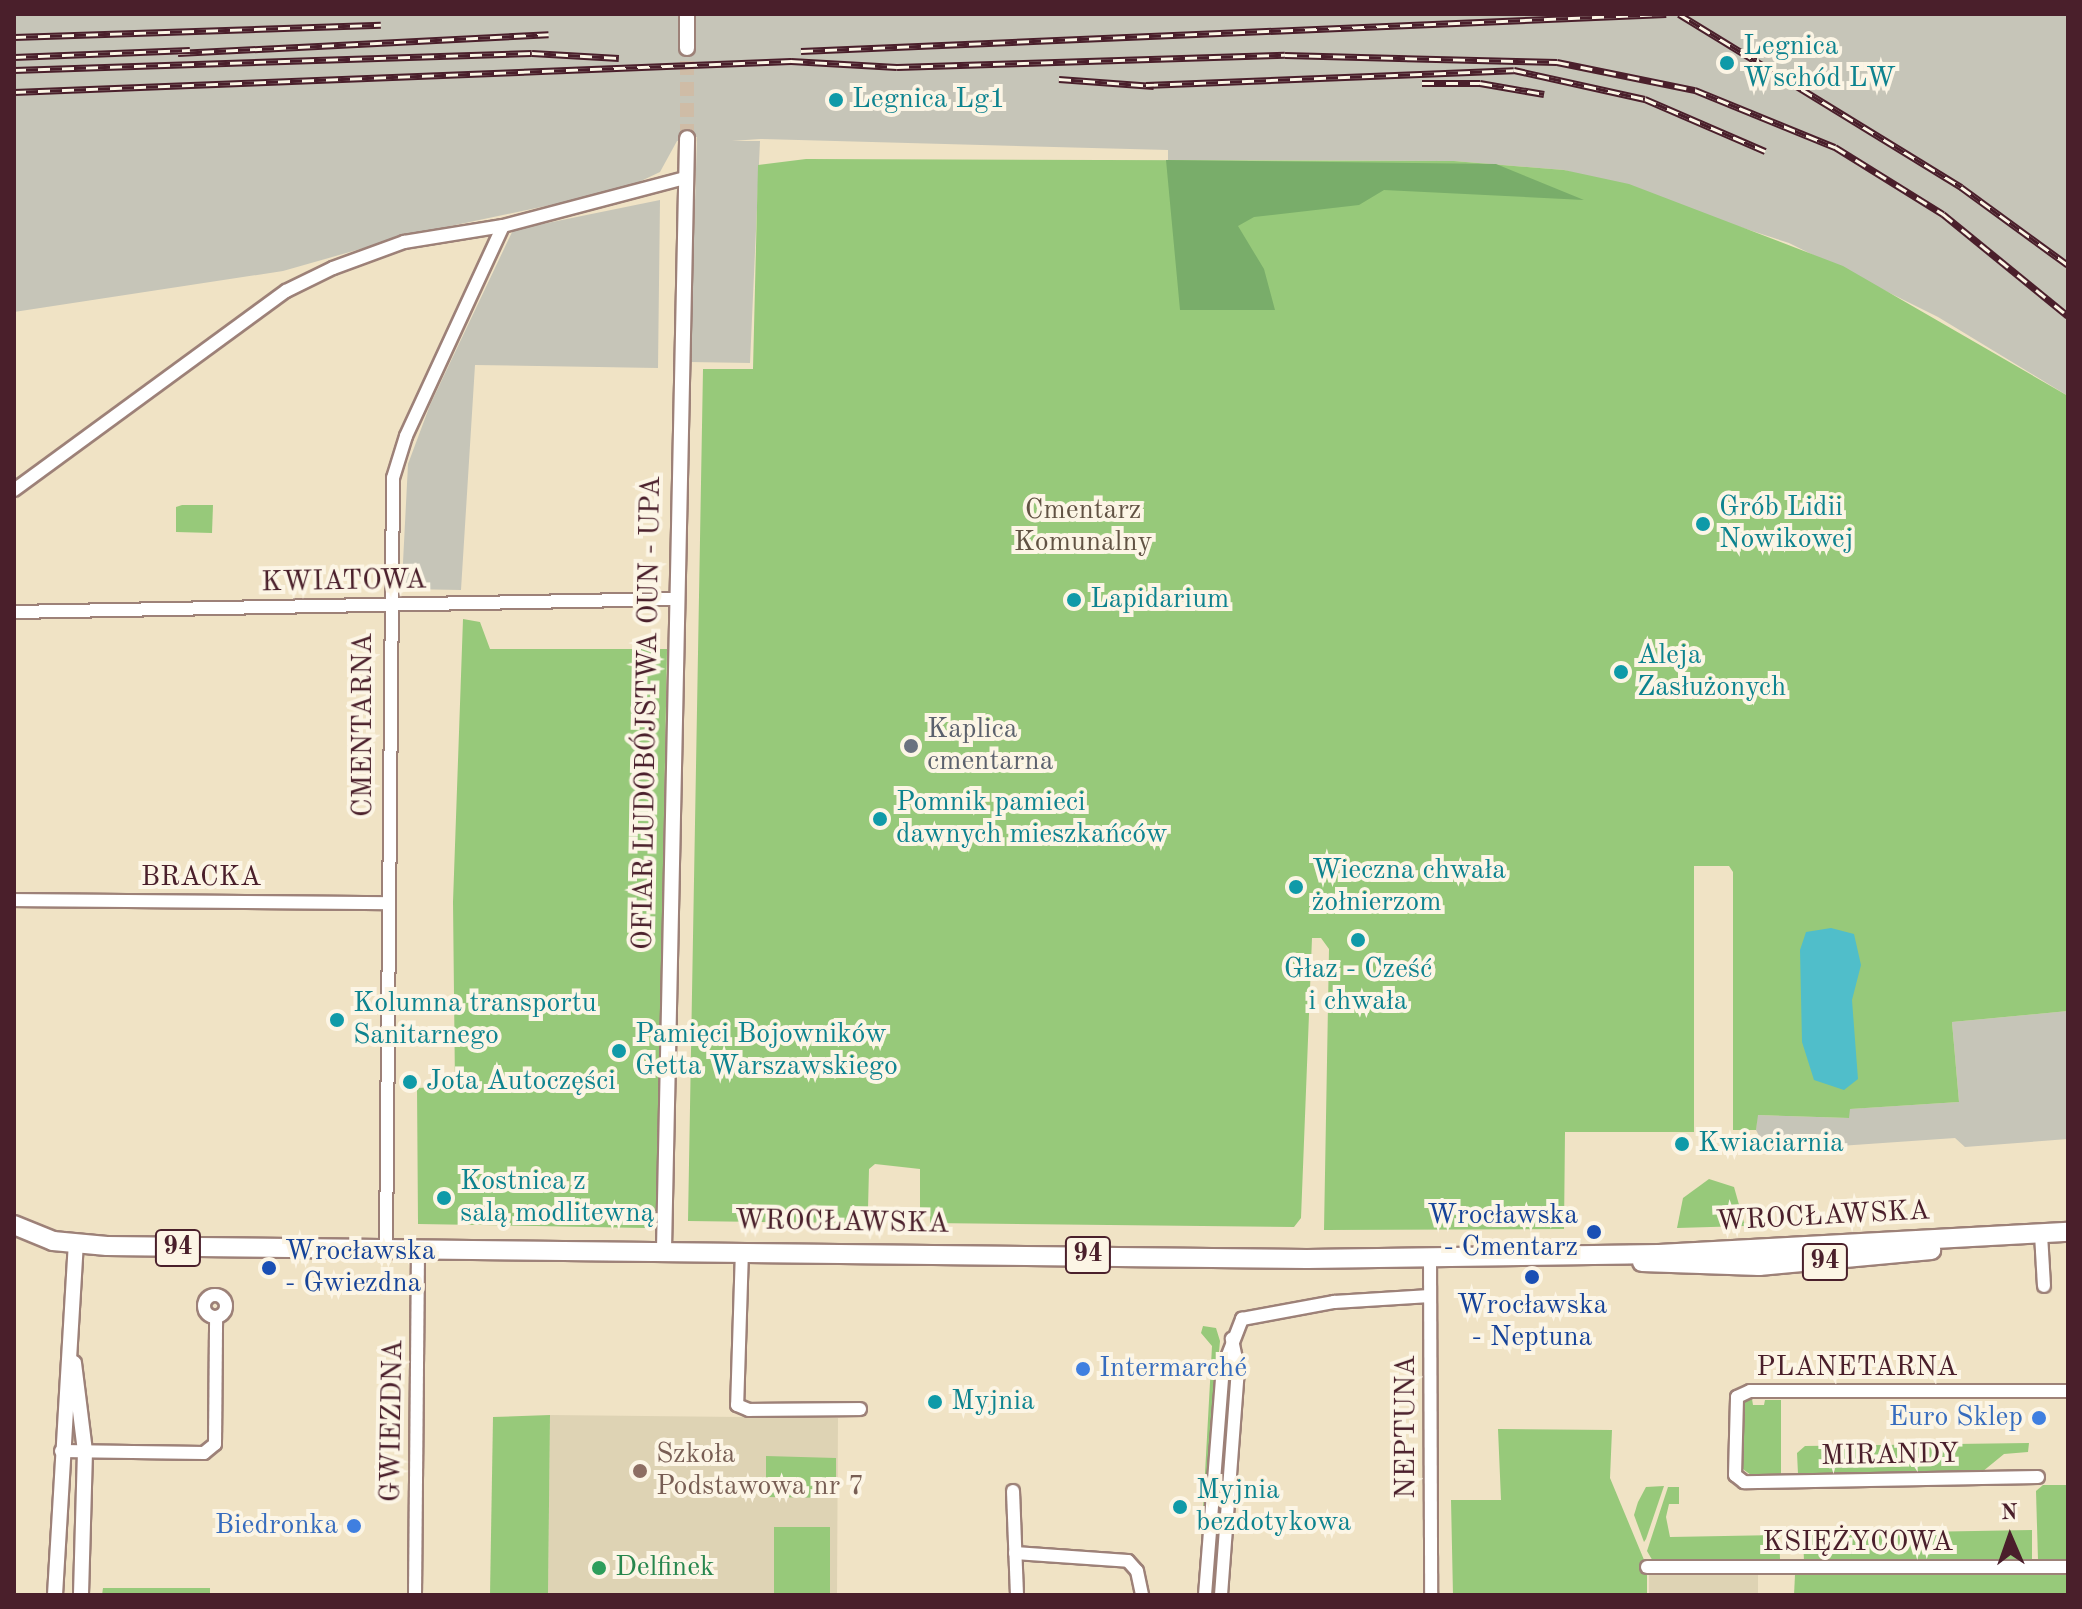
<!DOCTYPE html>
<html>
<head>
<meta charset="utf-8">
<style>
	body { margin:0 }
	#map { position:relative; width:2082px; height:1609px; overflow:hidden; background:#f0e3c5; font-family:"Old Standard TT",serif }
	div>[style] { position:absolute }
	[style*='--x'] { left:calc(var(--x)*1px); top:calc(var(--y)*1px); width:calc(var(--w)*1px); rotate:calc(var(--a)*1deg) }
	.built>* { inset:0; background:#ded3b4 }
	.industrial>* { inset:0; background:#c6c5b8 }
	.green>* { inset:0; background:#97c97a }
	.forest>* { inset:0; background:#79ad6a }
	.water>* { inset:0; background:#50beca }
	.tertiary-tunnel>* { height:14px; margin-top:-7px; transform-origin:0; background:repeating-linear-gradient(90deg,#cfbca6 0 14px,transparent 0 21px) }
	.roads { filter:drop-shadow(2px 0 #9d8178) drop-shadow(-2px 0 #9d8178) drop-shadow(0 2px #9d8178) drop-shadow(0 -2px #9d8178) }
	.minor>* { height:12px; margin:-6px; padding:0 6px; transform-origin:6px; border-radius:6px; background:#fff }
	.minor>.ring { margin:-6px; padding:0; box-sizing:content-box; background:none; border:12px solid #fff; border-radius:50% }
	.tertiary>* { height:14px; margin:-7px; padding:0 7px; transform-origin:7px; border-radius:7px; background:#fff }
	.primary>* { height:18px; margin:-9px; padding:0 9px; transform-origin:9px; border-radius:9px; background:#fff }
	.rail>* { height:7px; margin-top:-3.5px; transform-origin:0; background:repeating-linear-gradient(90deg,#fcf5e5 0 12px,#4a1f2b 0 24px); box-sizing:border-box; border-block:2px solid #4a1f2b }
	.dots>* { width:22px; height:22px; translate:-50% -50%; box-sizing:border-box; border:4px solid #fcf5e5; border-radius:50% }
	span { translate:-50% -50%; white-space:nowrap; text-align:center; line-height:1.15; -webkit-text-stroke:8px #fcf5e5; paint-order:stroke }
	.shield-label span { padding:2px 6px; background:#fcf5e5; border:2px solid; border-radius:6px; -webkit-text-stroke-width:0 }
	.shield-label { font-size:26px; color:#4a1f2b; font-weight:700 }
	.culture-label { font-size:28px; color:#0d838f }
	.left { translate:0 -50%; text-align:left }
	.park-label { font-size:28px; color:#615243 }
	.street-label { font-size:28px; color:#4a1f2b }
	.worship-label { font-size:28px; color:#5b616d }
	.transit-label { font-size:28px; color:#164399 }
	.right { translate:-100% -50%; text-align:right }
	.shop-label { font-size:28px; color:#366cbe }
	.education-label { font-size:28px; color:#785e54 }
	.leisure-label { font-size:28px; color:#27864d }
	.frame { position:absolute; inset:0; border:16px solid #4a1f2b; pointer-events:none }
	.north { position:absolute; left:1970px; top:1497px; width:80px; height:80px; -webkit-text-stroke:6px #fcf5e5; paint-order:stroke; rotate:358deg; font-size:22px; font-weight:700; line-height:32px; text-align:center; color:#4a1f2b }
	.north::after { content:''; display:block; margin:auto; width:28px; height:36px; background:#4a1f2b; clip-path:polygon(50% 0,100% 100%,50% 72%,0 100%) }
</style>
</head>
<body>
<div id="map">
	<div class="built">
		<i style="clip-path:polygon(550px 1415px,838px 1418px,837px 1595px,548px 1595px)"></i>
		<i style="clip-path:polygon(1649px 1573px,1758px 1573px,1758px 1593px,1782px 1595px,1649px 1595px)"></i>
	</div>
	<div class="industrial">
		<i style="clip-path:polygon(14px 14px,2068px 14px,2068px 396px,1938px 317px,1789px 243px,1564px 170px,1454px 161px,1168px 160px,1168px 150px,760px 139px,732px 141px,760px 141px,750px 363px,690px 362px,697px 137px,677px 141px,660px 172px,622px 190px,413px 234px,283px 271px,14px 312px)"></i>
		<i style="clip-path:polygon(660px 200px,658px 368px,475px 365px,461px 590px,407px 589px,402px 582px,408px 464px,430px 405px,513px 230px)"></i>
		<i style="clip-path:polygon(2068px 1011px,2068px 1139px,1965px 1147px,1955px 1138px,1767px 1151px,1756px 1130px,1757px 1115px,1848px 1118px,1849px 1109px,1959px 1102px,1952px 1022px)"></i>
	</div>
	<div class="green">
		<i style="clip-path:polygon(806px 159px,1454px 161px,1564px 170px,1629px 184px,1843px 266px,2068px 396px,2068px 1011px,1952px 1022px,1959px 1102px,1850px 1109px,1849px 1118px,1758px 1115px,1756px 1130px,1733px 1130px,1733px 872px,1729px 866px,1694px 866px,1694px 1132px,1565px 1132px,1564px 1229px,1324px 1230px,1329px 949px,1321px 938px,1312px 938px,1301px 1218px,1294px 1227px,930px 1223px,930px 1210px,920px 1210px,920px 1169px,875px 1164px,869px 1169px,868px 1209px,857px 1210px,857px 1223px,688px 1221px,703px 369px,753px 369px,758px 165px)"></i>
		<i style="clip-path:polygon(182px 505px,213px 505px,212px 533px,176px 532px,176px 507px)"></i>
		<i style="clip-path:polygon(463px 619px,480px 622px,490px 649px,667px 649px,657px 1211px,647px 1211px,645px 1228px,418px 1224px,417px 1088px,455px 1086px,453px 902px)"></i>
		<i style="clip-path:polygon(1709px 1179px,1734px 1187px,1745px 1226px,1677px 1228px,1683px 1198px)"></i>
		<i style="clip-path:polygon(1203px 1326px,1216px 1328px,1220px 1341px,1201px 1546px,1212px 1346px,1201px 1333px)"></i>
		<i style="clip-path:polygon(1752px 1399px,1753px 1405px,1764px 1405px,1765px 1400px,1781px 1400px,1781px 1475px,1751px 1475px,1740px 1467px,1742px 1401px)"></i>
		<i style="clip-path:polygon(550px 1415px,548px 1595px,490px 1595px,493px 1417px)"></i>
		<i style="clip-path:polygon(1498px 1429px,1612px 1430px,1610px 1478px,1647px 1567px,1647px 1595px,1453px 1595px,1451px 1500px,1501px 1500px)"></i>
		<i style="clip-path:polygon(2029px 1443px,2028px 1452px,2004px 1454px,1982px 1472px,1798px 1474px,1797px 1453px,1805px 1446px)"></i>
		<i style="clip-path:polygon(766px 1456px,836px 1458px,836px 1498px,766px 1497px)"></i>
		<i style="clip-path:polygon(2043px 1485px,2068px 1485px,2068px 1561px,2038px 1560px,2036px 1491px)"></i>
		<i style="clip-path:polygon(1664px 1486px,1646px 1539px,1644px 1542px,1634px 1515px,1638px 1502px,1646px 1487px)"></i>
		<i style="clip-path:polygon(1668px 1487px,1679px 1487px,1679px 1504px,1669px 1504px,1666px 1517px,1670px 1537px,1779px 1535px,1780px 1559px,1654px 1563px,1647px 1551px)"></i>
		<i style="clip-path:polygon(774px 1527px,830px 1527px,830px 1595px,774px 1595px)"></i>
		<i style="clip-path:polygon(2032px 1530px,2032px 1564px,1804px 1562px,1803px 1534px)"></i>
		<i style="clip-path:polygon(1795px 1575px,2068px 1575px,2068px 1595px,1794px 1595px)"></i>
		<i style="clip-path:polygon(103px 1588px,210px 1588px,210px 1595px,102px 1595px)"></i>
	</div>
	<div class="forest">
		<i style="clip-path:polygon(1166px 160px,1496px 164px,1584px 200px,1384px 190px,1359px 205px,1254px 217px,1238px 226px,1264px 269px,1275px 310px,1180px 310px)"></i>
	</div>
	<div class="water">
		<i style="clip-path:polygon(1831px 928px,1854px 934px,1861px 965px,1852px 1000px,1858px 1079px,1844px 1090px,1814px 1080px,1802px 1042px,1800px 950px,1806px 932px)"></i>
	</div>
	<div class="tertiary-tunnel">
		<i style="--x:687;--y:138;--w:90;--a:-90"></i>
	</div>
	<div class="roads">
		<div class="minor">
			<i style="--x:14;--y:490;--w:337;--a:-36.2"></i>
			<i style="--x:286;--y:291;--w:52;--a:-26.1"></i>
			<i style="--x:333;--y:268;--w:76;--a:-20.1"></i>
			<i style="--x:404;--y:242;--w:100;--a:-9.2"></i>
			<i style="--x:503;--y:226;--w:188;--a:-14.8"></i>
			<i style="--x:14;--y:612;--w:662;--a:-1.12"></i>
			<i style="--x:14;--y:900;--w:374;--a:0.5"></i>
			<i style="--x:2041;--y:1234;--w:52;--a:86.7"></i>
			<i style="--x:386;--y:1249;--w:771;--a:-89.48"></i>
			<i style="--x:393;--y:478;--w:44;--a:-72.8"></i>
			<i style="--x:406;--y:436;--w:231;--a:-65.2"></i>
			<i style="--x:742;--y:1250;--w:155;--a:91.8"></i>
			<i style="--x:737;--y:1405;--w:13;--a:23"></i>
			<i style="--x:749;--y:1410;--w:111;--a:-0.5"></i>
			<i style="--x:1430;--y:1258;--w:337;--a:89.8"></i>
			<i class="ring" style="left:204px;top:1295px;width:10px;height:10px"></i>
			<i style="--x:61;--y:1451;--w:143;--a:0.8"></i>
			<i style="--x:204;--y:1453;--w:14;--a:-39"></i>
			<i style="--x:215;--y:1444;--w:127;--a:-89.5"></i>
			<i style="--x:2038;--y:1477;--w:294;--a:179"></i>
			<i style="--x:1744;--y:1482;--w:11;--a:-142"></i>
			<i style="--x:1735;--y:1475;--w:78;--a:-88.5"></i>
			<i style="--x:1737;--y:1397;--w:14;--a:-25"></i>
			<i style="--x:1750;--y:1391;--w:318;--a:0"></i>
			<i style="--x:1013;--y:1491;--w:104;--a:87.8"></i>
			<i style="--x:1015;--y:1553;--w:113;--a:4"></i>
			<i style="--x:1128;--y:1561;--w:13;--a:48"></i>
			<i style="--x:1137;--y:1571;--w:25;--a:78"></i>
			<i style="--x:1647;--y:1567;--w:421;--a:0"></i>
			<i style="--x:415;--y:1595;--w:347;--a:-89.5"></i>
			<i style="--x:1205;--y:1595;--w:228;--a:-85.5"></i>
			<i style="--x:1223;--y:1368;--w:53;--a:-68.8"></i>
			<i style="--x:1242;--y:1319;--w:94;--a:-10.5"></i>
			<i style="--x:1334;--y:1302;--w:96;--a:-3.6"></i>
			<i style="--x:1221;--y:1595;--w:228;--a:-85.7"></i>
			<i style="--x:1238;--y:1368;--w:30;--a:-102"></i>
		</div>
		<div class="tertiary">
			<i style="--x:687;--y:48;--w:34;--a:-90"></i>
			<i style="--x:664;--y:1249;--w:1111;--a:-88.81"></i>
			<i style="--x:74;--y:1363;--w:89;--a:82.9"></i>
			<i style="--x:85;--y:1451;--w:144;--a:91.6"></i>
			<i style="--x:55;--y:1595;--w:351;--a:-86.6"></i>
		</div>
		<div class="primary">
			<i style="--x:14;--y:1225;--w:42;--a:22.3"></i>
			<i style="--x:53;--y:1241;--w:54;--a:5.3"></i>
			<i style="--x:107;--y:1246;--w:1200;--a:0.62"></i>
			<i style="--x:1307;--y:1259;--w:352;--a:-0.8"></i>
			<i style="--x:1659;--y:1254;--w:410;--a:-3.1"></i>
			<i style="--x:1642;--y:1262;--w:117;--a:2"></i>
			<i style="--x:1759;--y:1266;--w:173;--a:-5.3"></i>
		</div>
	</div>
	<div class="rail">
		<i style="--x:1679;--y:14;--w:331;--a:31.5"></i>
		<i style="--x:1961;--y:187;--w:132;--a:36.1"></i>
		<i style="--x:14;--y:37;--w:367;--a:-1.9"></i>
		<i style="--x:801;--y:51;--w:866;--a:-2.45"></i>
		<i style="--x:178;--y:53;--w:371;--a:-2.9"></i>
		<i style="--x:14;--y:57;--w:176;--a:-2.3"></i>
		<i style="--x:14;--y:70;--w:518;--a:-1.88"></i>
		<i style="--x:532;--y:53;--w:87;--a:3.3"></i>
		<i style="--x:1059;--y:79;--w:95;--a:4.2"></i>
		<i style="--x:1422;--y:83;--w:58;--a:0"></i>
		<i style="--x:1480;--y:83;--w:65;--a:9.8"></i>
		<i style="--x:1146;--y:85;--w:368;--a:-2.3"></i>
		<i style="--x:1514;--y:70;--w:134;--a:12.5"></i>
		<i style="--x:1645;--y:99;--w:131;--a:23.4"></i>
		<i style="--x:14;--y:92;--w:778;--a:-2.28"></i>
		<i style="--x:791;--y:61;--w:106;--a:3.2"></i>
		<i style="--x:897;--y:67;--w:388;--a:-1.8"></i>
		<i style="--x:1285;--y:55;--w:272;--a:1.5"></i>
		<i style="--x:1557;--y:62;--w:141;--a:11.5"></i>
		<i style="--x:1695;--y:90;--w:151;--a:22.2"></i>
		<i style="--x:1835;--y:147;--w:127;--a:31.8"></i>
		<i style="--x:1943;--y:214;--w:161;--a:39.2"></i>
	</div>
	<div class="dots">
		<i style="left:1727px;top:63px;background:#0f9aa8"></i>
		<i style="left:836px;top:100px;background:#0f9aa8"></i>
		<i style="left:1703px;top:524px;background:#0f9aa8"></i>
		<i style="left:1074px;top:600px;background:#0f9aa8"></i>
		<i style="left:1621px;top:672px;background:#0f9aa8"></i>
		<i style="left:911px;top:746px;background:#6b7280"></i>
		<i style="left:880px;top:819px;background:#0f9aa8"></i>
		<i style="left:1296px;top:887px;background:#0f9aa8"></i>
		<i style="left:1358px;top:940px;background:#0f9aa8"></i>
		<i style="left:337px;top:1020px;background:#0f9aa8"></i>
		<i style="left:619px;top:1051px;background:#0f9aa8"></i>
		<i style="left:410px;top:1082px;background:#0f9aa8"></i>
		<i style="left:1682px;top:1144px;background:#0f9aa8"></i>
		<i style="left:444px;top:1198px;background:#0f9aa8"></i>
		<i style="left:1594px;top:1232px;background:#1a4fb4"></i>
		<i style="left:269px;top:1268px;background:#1a4fb4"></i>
		<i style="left:1532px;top:1277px;background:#1a4fb4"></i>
		<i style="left:1083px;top:1369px;background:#3f7fe0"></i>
		<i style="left:935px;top:1402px;background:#0f9aa8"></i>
		<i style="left:2039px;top:1418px;background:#3f7fe0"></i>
		<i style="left:640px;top:1471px;background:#8d6e63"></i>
		<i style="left:1180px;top:1507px;background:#0f9aa8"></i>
		<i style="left:354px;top:1526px;background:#3f7fe0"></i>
		<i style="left:599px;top:1568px;background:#2e9e5b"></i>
	</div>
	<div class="shield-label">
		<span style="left:178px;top:1248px">94</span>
		<span style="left:1088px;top:1255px">94</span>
		<span style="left:1825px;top:1262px">94</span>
	</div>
	<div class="culture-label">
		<span class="left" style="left:1743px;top:63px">Legnica<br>Wschód LW</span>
		<span class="left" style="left:852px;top:100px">Legnica Lg1</span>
		<span class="left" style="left:1719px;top:524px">Grób Lidii<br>Nowikowej</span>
		<span class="left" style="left:1090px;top:600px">Lapidarium</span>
		<span class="left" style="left:1637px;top:672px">Aleja<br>Zasłużonych</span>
		<span class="left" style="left:896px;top:819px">Pomnik pamieci<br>dawnych mieszkańców</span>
		<span class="left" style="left:1312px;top:887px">Wieczna chwała<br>żołnierzom</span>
		<span style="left:1358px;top:986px">Głaz - Cześć<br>i chwała</span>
		<span class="left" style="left:353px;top:1020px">Kolumna transportu<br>Sanitarnego</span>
		<span class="left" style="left:635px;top:1051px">Pamięci Bojowników<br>Getta Warszawskiego</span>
		<span class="left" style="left:426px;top:1082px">Jota Autoczęści</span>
		<span class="left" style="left:1698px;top:1144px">Kwiaciarnia</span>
		<span class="left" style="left:460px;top:1198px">Kostnica z<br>salą modlitewną</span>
		<span class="left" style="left:951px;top:1402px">Myjnia</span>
		<span class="left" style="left:1196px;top:1507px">Myjnia<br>bezdotykowa</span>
	</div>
	<div class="park-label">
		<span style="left:1083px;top:527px">Cmentarz<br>Komunalny</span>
	</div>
	<div class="street-label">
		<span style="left:344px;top:582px;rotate:-1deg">KWIATOWA</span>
		<span style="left:648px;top:713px;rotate:-89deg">OFIAR LUDOBÓJSTWA OUN - UPA</span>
		<span style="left:364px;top:725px;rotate:-90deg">CMENTARNA</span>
		<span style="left:201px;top:878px">BRACKA</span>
		<span style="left:1823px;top:1217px;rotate:-3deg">WROCŁAWSKA</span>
		<span style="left:842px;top:1223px;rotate:1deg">WROCŁAWSKA</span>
		<span style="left:1857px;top:1368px">PLANETARNA</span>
		<span style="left:393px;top:1421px;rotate:-89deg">GWIEZDNA</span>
		<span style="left:1407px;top:1427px;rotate:-90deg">NEPTUNA</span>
		<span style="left:1890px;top:1456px;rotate:-1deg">MIRANDY</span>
		<span style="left:1858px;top:1543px">KSIĘŻYCOWA</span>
	</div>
	<div class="worship-label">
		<span class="left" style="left:927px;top:746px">Kaplica<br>cmentarna</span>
	</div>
	<div class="transit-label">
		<span class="right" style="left:1578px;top:1232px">Wrocławska<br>- Cmentarz</span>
		<span class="left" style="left:285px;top:1268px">Wrocławska<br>- Gwiezdna</span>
		<span style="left:1532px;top:1322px">Wrocławska<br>- Neptuna</span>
	</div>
	<div class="shop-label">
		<span class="left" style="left:1099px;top:1369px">Intermarché</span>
		<span class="right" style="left:2023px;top:1418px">Euro Sklep</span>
		<span class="right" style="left:338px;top:1526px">Biedronka</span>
	</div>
	<div class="education-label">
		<span class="left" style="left:656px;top:1471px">Szkoła<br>Podstawowa nr 7</span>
	</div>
	<div class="leisure-label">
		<span class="left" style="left:615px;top:1568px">Delfinek</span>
	</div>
	<div class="frame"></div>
	<div class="north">N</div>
</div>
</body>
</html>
